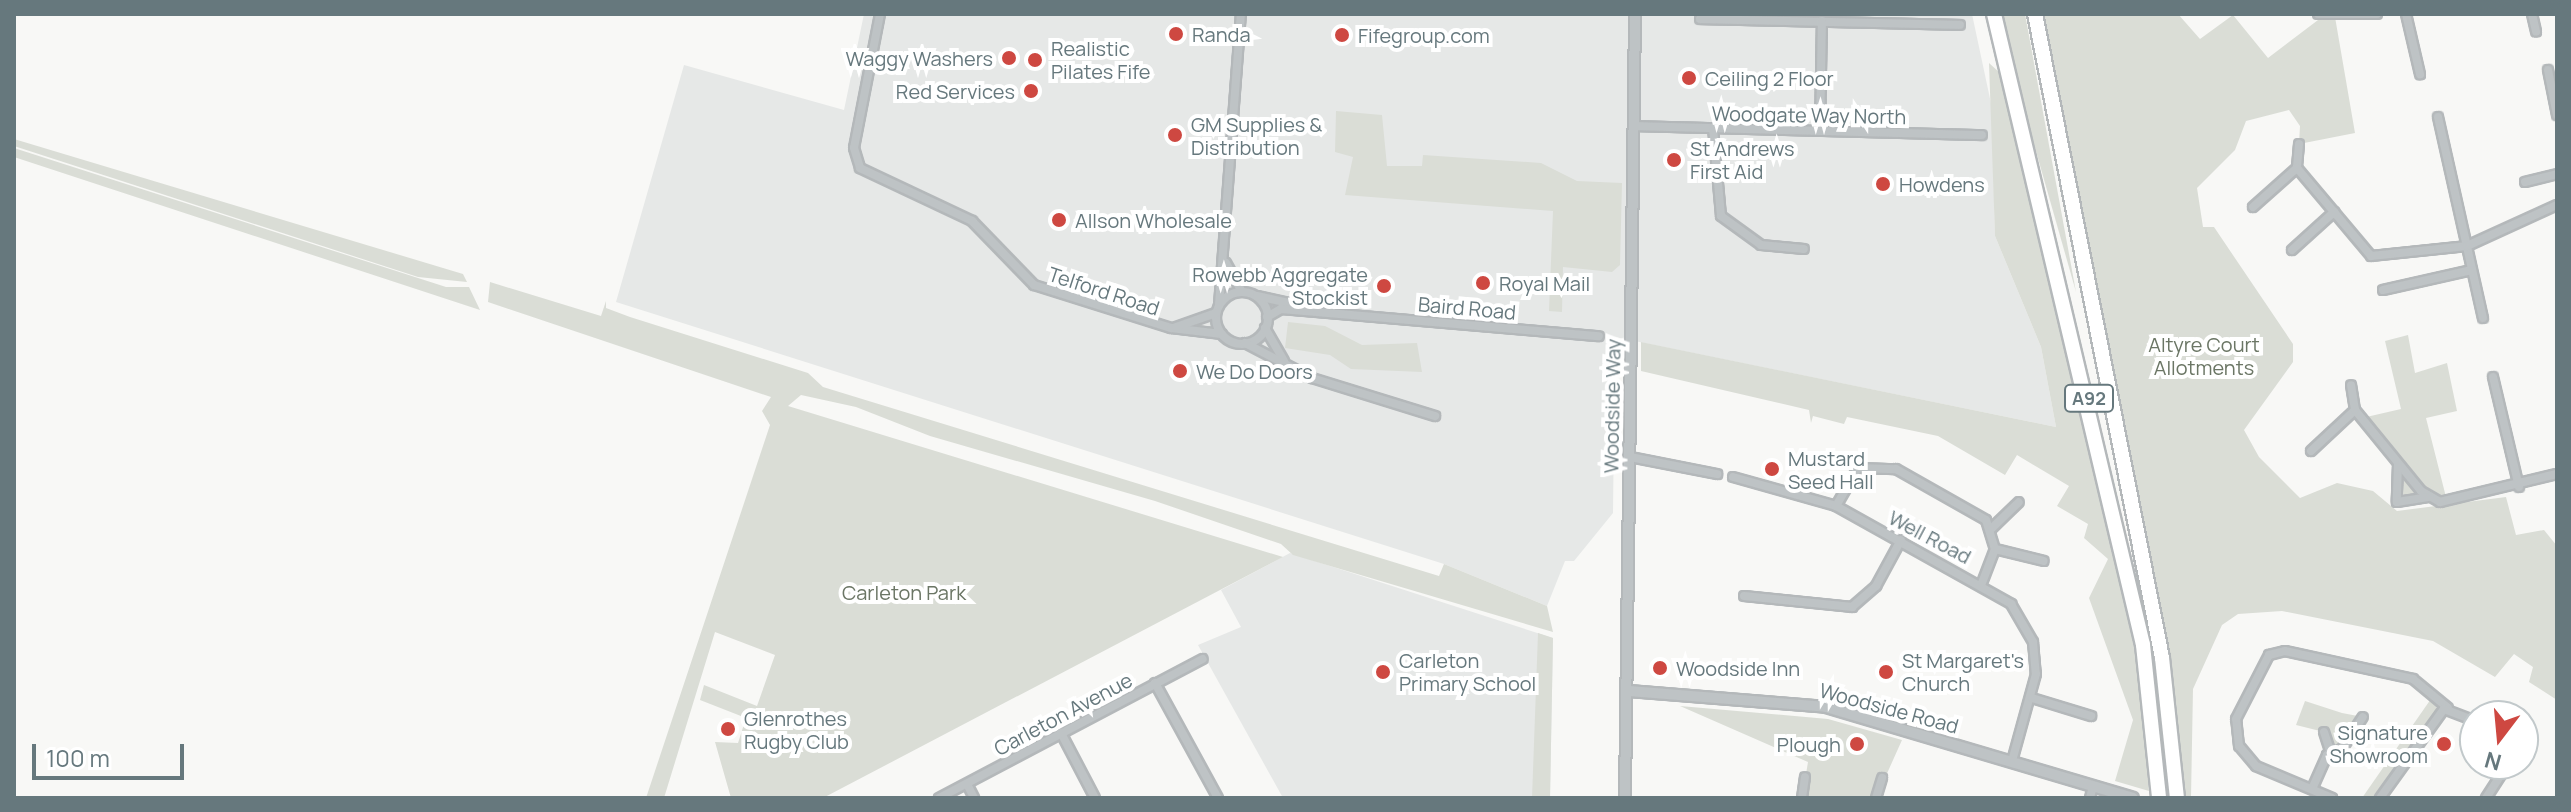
<!DOCTYPE html>
<html>
<head>
<meta charset="utf-8">
<style>
	body { margin:0 }
	#map { position:relative; width:2571px; height:812px; overflow:hidden; background:#f8f8f6; font-family:Manrope,sans-serif }
	div>[style] { position:absolute }
	[style*='--x'] { left:calc(var(--x)*1px); top:calc(var(--y)*1px); width:calc(var(--w)*1px); rotate:calc(var(--a)*1deg) }
	.built>* { inset:0; background:#e6e8e7 }
	.green>* { inset:0; background:#daddd6 }
	.roads { filter:drop-shadow(2px 0 #b4b8ba) drop-shadow(-2px 0 #b4b8ba) drop-shadow(0 2px #b4b8ba) drop-shadow(0 -2px #b4b8ba) }
	.minor>* { height:8px; margin:-4px; padding:0 4px; transform-origin:4px; border-radius:4px; background:#bec3c5 }
	.minor>.ring { margin:-4px; padding:0; box-sizing:content-box; background:none; border:8px solid #bec3c5; border-radius:50% }
	.tertiary>* { height:10px; margin:-5px; padding:0 5px; transform-origin:5px; border-radius:5px; background:#bec3c5 }
	.trunk>* { height:14px; margin:-7px; padding:0 7px; transform-origin:7px; border-radius:7px; background:#fff }
	.dots>* { width:22px; height:22px; translate:-50% -50%; box-sizing:border-box; border:4px solid #fff; border-radius:50% }
	span { translate:-50% -50%; white-space:nowrap; text-align:center; line-height:1.15; -webkit-text-stroke:8px #fff; paint-order:stroke }
	.shield-label span { padding:2px 6px; background:#fff; border:2px solid; border-radius:6px; -webkit-text-stroke-width:0 }
	.shield-label { font-size:18px; color:#66787d; font-weight:700 }
	.poi-label { font-size:20px; color:#66787d }
	.left { translate:0 -50%; text-align:left }
	.right { translate:-100% -50%; text-align:right }
	.street-label { font-size:20px; color:#66787d }
	.park-label { font-size:20px; color:#6b7665 }
	.frame { position:absolute; inset:0; border:16px solid #66787d; pointer-events:none }
	.north { position:absolute; left:2459px; top:700px; width:80px; height:80px; box-sizing:border-box; background:#fff; border:2px solid #c2c9cb; border-radius:50%; rotate:196deg; font-size:22px; font-weight:700; line-height:32px; text-align:center; color:#66787d }
	.north::after { content:''; display:block; margin:auto; width:28px; height:36px; background:#ce4841; clip-path:polygon(50% 0,100% 100%,50% 72%,0 100%) }
	.scale { position:absolute; left:32px; top:744px; width:152px; height:36px; box-sizing:border-box; border:4px solid #66787d; border-top:0; padding-left:10px; font-size:24px; line-height:28px; white-space:nowrap; color:#66787d; -webkit-text-stroke:6px #fff; paint-order:stroke }
</style>
</head>
<body>
<div id="map">
	<div class="built">
		<i style="clip-path:polygon(864px 14px,1972px 14px,1992px 108px,1995px 236px,2041px 347px,2056px 427px,1615px 337px,1613px 513px,1574px 561px,1565px 561px,1547px 606px,1444px 564px,616px 302px,684px 65px,844px 110px)"></i>
		<i style="clip-path:polygon(1290px 553px,1553px 638px,1550px 798px,1283px 798px,1198px 645px,1241px 627px,1221px 590px)"></i>
	</div>
	<div class="green">
		<i style="clip-path:polygon(1997px 14px,2025px 14px,2076px 292px)"></i>
		<i style="clip-path:polygon(2044px 14px,2178px 14px,2200px 39px,2233px 15px,2268px 58px,2322px 17px,2335px 17px,2355px 133px,2299px 144px,2300px 126px,2289px 110px,2246px 121px,2235px 150px,2197px 188px,2203px 227px,2214px 227px,2293px 344px,2293px 362px,2244px 430px,2259px 457px,2300px 498px,2337px 483px,2373px 491px,2397px 511px,2506px 497px,2516px 535px,2544px 530px,2557px 546px,2557px 700px,2529px 682px,2533px 667px,2514px 654px,2495px 677px,2433px 641px,2282px 611px,2238px 614px,2222px 625px,2193px 689px,2191px 798px,2183px 798px,2176px 702px)"></i>
		<i style="clip-path:polygon(1989px 63px,2000px 73px,2030px 187px,2135px 630px,2149px 791px,2115px 781px,2133px 720px,2089px 598px,2108px 559px,2084px 538px,2088px 524px,2057px 506px,2069px 486px,2017px 455px,2005px 475px,1938px 436px,1847px 417px,1844px 424px,1813px 416px,1811px 423px,1809px 410px,1641px 371px,1641px 342px,2056px 427px,2041px 347px,1995px 236px)"></i>
		<i style="clip-path:polygon(1336px 111px,1382px 115px,1387px 166px,1422px 166px,1423px 155px,1541px 163px,1577px 181px,1622px 183px,1620px 265px,1612px 272px,1563px 267px,1562px 312px,1549px 311px,1553px 211px,1345px 195px,1353px 157px,1335px 152px)"></i>
		<i style="clip-path:polygon(14px 139px,463px 274px,467px 282px,418px 277px,14px 146px)"></i>
		<i style="clip-path:polygon(14px 148px,446px 287px,469px 287px,480px 310px,14px 157px)"></i>
		<i style="clip-path:polygon(490px 282px,601px 316px,606px 301px,606px 308px,630px 317px,808px 373px,823px 387px,1439px 576px,1444px 564px,1547px 606px,1553px 632px,1293px 555px,1281px 544px,1155px 501px,930px 436px,856px 407px,801px 395px,788px 406px,1283px 557px,823px 798px,731px 798px,715px 742px,738px 743px,746px 718px,700px 700px,704px 685px,757px 706px,775px 655px,715px 632px,664px 798px,646px 798px,770px 425px,762px 411px,771px 397px,488px 302px)"></i>
		<i style="clip-path:polygon(1288px 322px,1325px 326px,1362px 345px,1417px 343px,1422px 372px,1351px 369px,1330px 355px,1285px 348px)"></i>
		<i style="clip-path:polygon(2408px 335px,2415px 373px,2447px 363px,2457px 411px,2426px 418px,2447px 501px,2397px 502px,2398px 464px,2362px 418px,2401px 409px,2385px 341px)"></i>
		<i style="clip-path:polygon(1538px 633px,1553px 638px,1550px 798px,1532px 798px)"></i>
		<i style="clip-path:polygon(2433px 696px,2438px 713px,2380px 798px,2362px 798px)"></i>
		<i style="clip-path:polygon(2305px 701px,2342px 713px,2363px 717px,2342px 749px,2330px 751px,2324px 732px,2296px 725px)"></i>
		<i style="clip-path:polygon(1680px 706px,1828px 719px,1902px 740px,1876px 798px,1802px 798px,1808px 762px)"></i>
	</div>
	<div class="roads">
		<div class="minor">
			<i style="--x:880;--y:14;--w:136;--a:101"></i>
			<i style="--x:854;--y:148;--w:21;--a:73"></i>
			<i style="--x:860;--y:168;--w:124;--a:25.3"></i>
			<i style="--x:972;--y:221;--w:89;--a:45.9"></i>
			<i style="--x:1034;--y:285;--w:144;--a:17.4"></i>
			<i style="--x:1171;--y:328;--w:51;--a:6.7"></i>
			<i style="--x:2318;--y:14;--w:59;--a:0"></i>
			<i style="--x:2406;--y:14;--w:62;--a:76.9"></i>
			<i style="--x:2532;--y:14;--w:18;--a:77"></i>
			<i style="--x:1700;--y:19;--w:260;--a:1.3"></i>
			<i style="--x:2548;--y:70;--w:46;--a:78.7"></i>
			<i style="--x:2438;--y:117;--w:206;--a:77.4"></i>
			<i style="--x:1635;--y:126;--w:347;--a:1.5"></i>
			<i style="--x:1713;--y:128;--w:88;--a:84.8"></i>
			<i style="--x:1721;--y:216;--w:49;--a:35.9"></i>
			<i style="--x:1761;--y:245;--w:43;--a:5.3"></i>
			<i style="--x:1820;--y:131;--w:110;--a:-89"></i>
			<i style="--x:2299;--y:144;--w:24;--a:95"></i>
			<i style="--x:2297;--y:168;--w:115;--a:49.9"></i>
			<i style="--x:2371;--y:256;--w:97;--a:-5.9"></i>
			<i style="--x:2467;--y:246;--w:99;--a:-24.5"></i>
			<i style="--x:2525;--y:182;--w:33;--a:-14"></i>
			<i style="--x:2253;--y:207;--w:59;--a:-41.6"></i>
			<i style="--x:2292;--y:250;--w:57;--a:-42.1"></i>
			<i style="--x:1226;--y:263;--w:33;--a:61"></i>
			<i style="--x:2383;--y:290;--w:91;--a:-12.7"></i>
			<i class="ring" style="left:1216px;top:292px;width:44px;height:44px"></i>
			<i style="--x:1257;--y:296;--w:51;--a:12.4"></i>
			<i style="--x:1219;--y:305;--w:292;--a:-85.7"></i>
			<i style="--x:1267;--y:317;--w:16;--a:-30"></i>
			<i style="--x:1281;--y:309;--w:319;--a:4.9"></i>
			<i style="--x:1176;--y:327;--w:42;--a:-19.3"></i>
			<i style="--x:1265;--y:328;--w:38;--a:60"></i>
			<i style="--x:1245;--y:343;--w:76;--a:27.6"></i>
			<i style="--x:1312;--y:378;--w:129;--a:17.2"></i>
			<i style="--x:2493;--y:377;--w:113;--a:76.7"></i>
			<i style="--x:2355;--y:410;--w:104;--a:50.8"></i>
			<i style="--x:2421;--y:491;--w:22;--a:30"></i>
			<i style="--x:2440;--y:502;--w:120;--a:-13.5"></i>
			<i style="--x:2311;--y:451;--w:60;--a:-43"></i>
			<i style="--x:2355;--y:410;--w:25;--a:-99"></i>
			<i style="--x:1630;--y:457;--w:89;--a:11.1"></i>
			<i style="--x:2398;--y:464;--w:38;--a:92"></i>
			<i style="--x:2397;--y:502;--w:33;--a:-9"></i>
			<i style="--x:1733;--y:477;--w:107;--a:15.7"></i>
			<i style="--x:1836;--y:506;--w:201;--a:29.2"></i>
			<i style="--x:2011;--y:604;--w:44;--a:59.9"></i>
			<i style="--x:2033;--y:642;--w:32;--a:85"></i>
			<i style="--x:2036;--y:674;--w:90;--a:105.4"></i>
			<i style="--x:1836;--y:506;--w:44;--a:-59.9"></i>
			<i style="--x:1858;--y:468;--w:38;--a:2"></i>
			<i style="--x:1896;--y:469;--w:103;--a:29.5"></i>
			<i style="--x:1986;--y:520;--w:30;--a:73"></i>
			<i style="--x:1995;--y:549;--w:36;--a:111"></i>
			<i style="--x:1992;--y:528;--w:37;--a:-44"></i>
			<i style="--x:1995;--y:549;--w:50;--a:13.8"></i>
			<i style="--x:1744;--y:596;--w:109;--a:5.8"></i>
			<i style="--x:1852;--y:607;--w:32;--a:-41"></i>
			<i style="--x:1876;--y:586;--w:52;--a:-61.5"></i>
			<i style="--x:1155;--y:683;--w:131;--a:61.3"></i>
			<i style="--x:2032;--y:698;--w:62;--a:17"></i>
			<i style="--x:2324;--y:732;--w:20;--a:72"></i>
			<i style="--x:1061;--y:733;--w:73;--a:62.4"></i>
			<i style="--x:967;--y:784;--w:16;--a:63"></i>
			<i style="--x:2312;--y:789;--w:37;--a:-66"></i>
			<i style="--x:2327;--y:755;--w:16;--a:-22"></i>
			<i style="--x:2342;--y:749;--w:38;--a:-57"></i>
			<i style="--x:939;--y:798;--w:298;--a:-27.8"></i>
			<i style="--x:1802;--y:798;--w:21;--a:-82"></i>
			<i style="--x:1876;--y:798;--w:21;--a:-73"></i>
			<i style="--x:2090;--y:798;--w:12;--a:-76"></i>
			<i style="--x:2332;--y:798;--w:82;--a:-157.2"></i>
			<i style="--x:2256;--y:766;--w:26;--a:-130"></i>
			<i style="--x:2239;--y:746;--w:27;--a:-96"></i>
			<i style="--x:2236;--y:719;--w:72;--a:-62.7"></i>
			<i style="--x:2269;--y:655;--w:16;--a:-14"></i>
			<i style="--x:2285;--y:651;--w:131;--a:12.3"></i>
			<i style="--x:2413;--y:679;--w:45;--a:39.6"></i>
			<i style="--x:2380;--y:798;--w:110;--a:-54.3"></i>
			<i style="--x:2444;--y:709;--w:33;--a:21"></i>
			<i style="--x:2486;--y:798;--w:40;--a:-57.1"></i>
		</div>
		<div class="tertiary">
			<i style="--x:1629;--y:691;--w:198;--a:4.6"></i>
			<i style="--x:1826;--y:707;--w:320;--a:16.5"></i>
			<i style="--x:1625;--y:798;--w:784;--a:-89.27"></i>
		</div>
		<div class="trunk">
			<i style="--x:1994;--y:14;--w:648;--a:76.71"></i>
			<i style="--x:2143;--y:645;--w:154;--a:84"></i>
			<i style="--x:2035;--y:14;--w:656;--a:78.84"></i>
			<i style="--x:2162;--y:658;--w:141;--a:83.9"></i>
		</div>
	</div>
	<div class="dots">
		<i style="left:1176px;top:34px;background:#ce4841"></i>
		<i style="left:1342px;top:35px;background:#ce4841"></i>
		<i style="left:1009px;top:58px;background:#ce4841"></i>
		<i style="left:1035px;top:60px;background:#ce4841"></i>
		<i style="left:1689px;top:78px;background:#ce4841"></i>
		<i style="left:1031px;top:91px;background:#ce4841"></i>
		<i style="left:1175px;top:135px;background:#ce4841"></i>
		<i style="left:1674px;top:160px;background:#ce4841"></i>
		<i style="left:1883px;top:184px;background:#ce4841"></i>
		<i style="left:1059px;top:220px;background:#ce4841"></i>
		<i style="left:1483px;top:283px;background:#ce4841"></i>
		<i style="left:1384px;top:286px;background:#ce4841"></i>
		<i style="left:1180px;top:371px;background:#ce4841"></i>
		<i style="left:1772px;top:469px;background:#ce4841"></i>
		<i style="left:1660px;top:668px;background:#ce4841"></i>
		<i style="left:1383px;top:672px;background:#ce4841"></i>
		<i style="left:1886px;top:672px;background:#ce4841"></i>
		<i style="left:728px;top:729px;background:#ce4841"></i>
		<i style="left:1857px;top:744px;background:#ce4841"></i>
		<i style="left:2444px;top:744px;background:#ce4841"></i>
	</div>
	<div class="shield-label">
		<span style="left:2089px;top:398px">A92</span>
	</div>
	<div class="poi-label">
		<span class="left" style="left:1192px;top:34px">Randa</span>
		<span class="left" style="left:1358px;top:35px">Fifegroup.com</span>
		<span class="left" style="left:1051px;top:60px">Realistic<br>Pilates Fife</span>
		<span class="right" style="left:993px;top:58px">Waggy Washers</span>
		<span class="left" style="left:1705px;top:78px">Ceiling 2 Floor</span>
		<span class="right" style="left:1015px;top:91px">Red Services</span>
		<span class="left" style="left:1191px;top:136px">GM Supplies &amp;<br>Distribution</span>
		<span class="left" style="left:1690px;top:160px">St Andrews<br>First Aid</span>
		<span class="left" style="left:1899px;top:184px">Howdens</span>
		<span class="left" style="left:1075px;top:220px">Allson Wholesale</span>
		<span class="right" style="left:1368px;top:286px">Rowebb Aggregate<br>Stockist</span>
		<span class="left" style="left:1499px;top:283px">Royal Mail</span>
		<span class="left" style="left:1196px;top:371px">We Do Doors</span>
		<span class="left" style="left:1788px;top:470px">Mustard<br>Seed Hall</span>
		<span class="left" style="left:1399px;top:672px">Carleton<br>Primary School</span>
		<span class="left" style="left:1902px;top:672px">St Margaret's<br>Church</span>
		<span class="left" style="left:1676px;top:668px">Woodside Inn</span>
		<span class="left" style="left:744px;top:730px">Glenrothes<br>Rugby Club</span>
		<span class="right" style="left:2428px;top:744px">Signature<br>Showroom</span>
		<span class="right" style="left:1841px;top:744px">Plough</span>
	</div>
	<div class="street-label">
		<span style="left:1809px;top:115px;rotate:1deg">Woodgate Way North</span>
		<span style="left:1104px;top:291px;rotate:18deg">Telford Road</span>
		<span style="left:1467px;top:308px;rotate:5deg">Baird Road</span>
		<span style="left:1612px;top:406px;rotate:-89deg">Woodside Way</span>
		<span style="left:1930px;top:537px;rotate:28deg">Well Road</span>
		<span style="left:1889px;top:708px;rotate:15deg">Woodside Road</span>
		<span style="left:1063px;top:714px;rotate:-28deg">Carleton Avenue</span>
	</div>
	<div class="park-label">
		<span style="left:2204px;top:356px">Altyre Court<br>Allotments</span>
		<span style="left:904px;top:592px">Carleton Park</span>
	</div>
	<div class="frame"></div>
	<div class="north">N</div>
	<div class="scale">100 m</div>
</div>
</body>
</html>
